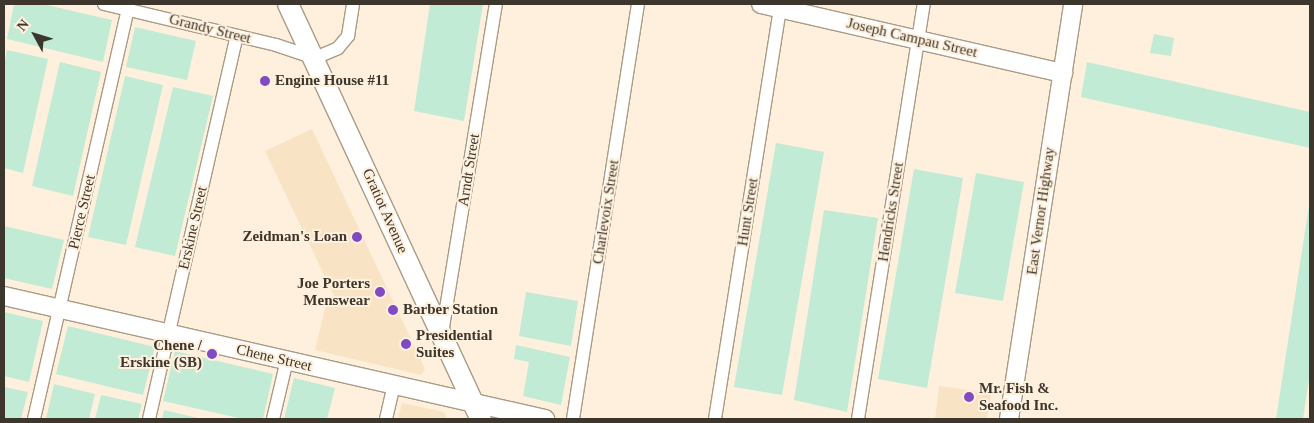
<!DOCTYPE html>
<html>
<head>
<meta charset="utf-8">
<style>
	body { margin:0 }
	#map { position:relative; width:1314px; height:423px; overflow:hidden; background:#fef0dc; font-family:"Times New Roman",serif }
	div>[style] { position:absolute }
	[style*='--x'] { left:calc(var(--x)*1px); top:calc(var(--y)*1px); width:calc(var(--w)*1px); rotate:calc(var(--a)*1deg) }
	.built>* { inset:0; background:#f9e3c5 }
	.green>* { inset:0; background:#c1ebd5 }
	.roads { filter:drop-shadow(1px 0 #ab9b84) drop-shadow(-1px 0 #ab9b84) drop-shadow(0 1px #ab9b84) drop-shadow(0 -1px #ab9b84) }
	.street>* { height:12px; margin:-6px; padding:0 6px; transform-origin:6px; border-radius:6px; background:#fff }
	.secondary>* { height:18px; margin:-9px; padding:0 9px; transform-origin:9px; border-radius:9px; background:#fff }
	.primary>* { height:20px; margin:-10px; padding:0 10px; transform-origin:10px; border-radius:10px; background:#fff }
	.dots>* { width:14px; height:14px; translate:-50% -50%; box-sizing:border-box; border:2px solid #fef0dc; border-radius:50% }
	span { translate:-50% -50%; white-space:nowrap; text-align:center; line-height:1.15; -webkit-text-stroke:4px #fef0dc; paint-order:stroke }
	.street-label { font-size:15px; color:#3d362c }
	.poi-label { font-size:15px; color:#3d362c; font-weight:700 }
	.left { translate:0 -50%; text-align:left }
	.right { translate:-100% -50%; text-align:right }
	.frame { position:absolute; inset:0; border:5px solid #3d362c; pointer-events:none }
	.north { position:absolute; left:10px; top:10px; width:50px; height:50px; -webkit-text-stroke:4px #fef0dc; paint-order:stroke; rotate:309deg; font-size:14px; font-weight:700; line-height:20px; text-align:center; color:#3d362c }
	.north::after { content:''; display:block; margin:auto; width:18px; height:22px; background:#3d362c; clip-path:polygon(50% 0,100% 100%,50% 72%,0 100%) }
</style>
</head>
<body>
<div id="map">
	<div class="built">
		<i style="clip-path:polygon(312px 129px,425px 369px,421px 375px,315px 350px,327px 301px,335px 298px,265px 151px)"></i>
		<i style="clip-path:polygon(939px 386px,991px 393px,987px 419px,935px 419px)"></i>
		<i style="clip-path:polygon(402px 403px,444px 412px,447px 419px,398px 419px)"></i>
	</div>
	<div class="green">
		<i style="clip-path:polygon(14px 4px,42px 4px,112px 20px,103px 62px,7px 39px)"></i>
		<i style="clip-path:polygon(430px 4px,483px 4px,464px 121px,414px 111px)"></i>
		<i style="clip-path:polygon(135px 27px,196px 41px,187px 80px,126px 67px)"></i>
		<i style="clip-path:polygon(1154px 34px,1174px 38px,1171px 56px,1150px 53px)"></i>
		<i style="clip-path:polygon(7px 50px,48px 59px,23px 173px,4px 168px,4px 64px)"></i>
		<i style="clip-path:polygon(60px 62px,101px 72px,73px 196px,32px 186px)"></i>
		<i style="clip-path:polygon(1087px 62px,1310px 112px,1310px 148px,1081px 97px)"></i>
		<i style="clip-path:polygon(125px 76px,163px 85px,126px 245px,88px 237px)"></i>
		<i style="clip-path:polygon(173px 87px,213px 96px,175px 256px,135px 247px)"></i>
		<i style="clip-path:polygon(776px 143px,824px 152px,782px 395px,734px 387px)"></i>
		<i style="clip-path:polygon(914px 169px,963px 178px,927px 388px,878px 379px)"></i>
		<i style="clip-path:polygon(976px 173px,1024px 182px,1003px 301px,955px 293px)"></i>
		<i style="clip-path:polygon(1310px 199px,1310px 372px,1303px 419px,1276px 419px)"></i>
		<i style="clip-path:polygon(824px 210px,878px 218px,847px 412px,794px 400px)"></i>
		<i style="clip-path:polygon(4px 226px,64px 240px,52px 289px,4px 278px)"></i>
		<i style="clip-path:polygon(526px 292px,578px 301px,571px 346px,519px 336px)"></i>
		<i style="clip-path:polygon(4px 312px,43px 321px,29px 382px,4px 376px)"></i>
		<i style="clip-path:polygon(68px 326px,155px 347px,143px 395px,56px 374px)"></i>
		<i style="clip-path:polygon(516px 345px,570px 357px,561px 405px,523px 396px,529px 362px,514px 359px)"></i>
		<i style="clip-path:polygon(175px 351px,273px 374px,263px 419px,243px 419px,163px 401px)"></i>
		<i style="clip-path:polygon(294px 378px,335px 388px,327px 419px,284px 419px)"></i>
		<i style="clip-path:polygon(54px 384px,95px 394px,89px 419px,46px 419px)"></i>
		<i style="clip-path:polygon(4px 387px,28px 392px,21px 419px,4px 419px)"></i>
		<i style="clip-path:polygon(101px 395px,142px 404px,138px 419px,95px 419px)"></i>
		<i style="clip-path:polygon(164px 410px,202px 419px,162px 419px)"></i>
	</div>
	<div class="roads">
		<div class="street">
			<i style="--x:104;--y:4;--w:177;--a:13.4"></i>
			<i style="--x:276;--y:45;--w:41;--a:18.4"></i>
			<i style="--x:315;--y:58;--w:25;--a:-23"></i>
			<i style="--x:338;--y:48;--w:16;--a:-50"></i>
			<i style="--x:348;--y:36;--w:32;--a:-81"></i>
			<i style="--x:442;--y:333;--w:333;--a:-80.7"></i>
			<i style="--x:34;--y:419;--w:426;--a:-77.1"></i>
			<i style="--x:149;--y:419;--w:393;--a:-77.1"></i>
			<i style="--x:273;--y:419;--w:61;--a:-76.7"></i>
			<i style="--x:386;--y:419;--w:35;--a:-77"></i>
			<i style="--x:573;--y:419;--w:420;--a:-81.1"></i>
			<i style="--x:715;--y:419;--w:420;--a:-81"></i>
			<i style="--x:858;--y:419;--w:420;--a:-81"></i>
		</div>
		<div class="secondary">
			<i style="--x:761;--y:4;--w:310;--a:12.9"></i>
			<i style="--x:4;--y:296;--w:555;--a:12.81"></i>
			<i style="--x:1009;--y:419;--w:420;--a:-81.2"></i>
		</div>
		<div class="primary">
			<i style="--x:288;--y:4;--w:458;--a:65.1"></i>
		</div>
	</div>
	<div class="dots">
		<i style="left:265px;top:81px;background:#7f4ac2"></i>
		<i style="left:357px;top:237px;background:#7f4ac2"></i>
		<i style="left:380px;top:292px;background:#7f4ac2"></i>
		<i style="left:393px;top:310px;background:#7f4ac2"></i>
		<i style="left:406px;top:344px;background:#7f4ac2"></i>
		<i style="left:212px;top:354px;background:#7f4ac2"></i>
		<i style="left:969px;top:397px;background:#7f4ac2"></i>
	</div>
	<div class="street-label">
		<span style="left:210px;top:29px;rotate:14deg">Grandy Street</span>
		<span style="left:912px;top:38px;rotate:13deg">Joseph Campau Street</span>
		<span style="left:469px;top:170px;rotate:-81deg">Arndt Street</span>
		<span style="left:385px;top:211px;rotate:66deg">Gratiot Avenue</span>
		<span style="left:1041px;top:211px;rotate:-82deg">East Vernor Highway</span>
		<span style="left:82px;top:212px;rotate:-77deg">Pierce Street</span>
		<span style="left:606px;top:212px;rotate:-81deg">Charlevoix Street</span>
		<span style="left:748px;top:212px;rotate:-81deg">Hunt Street</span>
		<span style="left:891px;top:212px;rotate:-81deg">Hendricks Street</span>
		<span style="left:193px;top:228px;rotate:-77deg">Erskine Street</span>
		<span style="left:274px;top:358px;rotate:13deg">Chene Street</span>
	</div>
	<div class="poi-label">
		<span class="left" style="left:275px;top:81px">Engine House #11</span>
		<span class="right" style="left:347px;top:237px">Zeidman's Loan</span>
		<span class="right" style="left:370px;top:292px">Joe Porters<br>Menswear</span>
		<span class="left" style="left:403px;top:310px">Barber Station</span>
		<span class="left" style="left:416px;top:344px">Presidential<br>Suites</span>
		<span class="right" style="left:202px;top:354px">Chene /<br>Erskine (SB)</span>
		<span class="left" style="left:979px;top:397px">Mr. Fish &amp;<br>Seafood Inc.</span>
	</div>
	<div class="frame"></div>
	<div class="north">N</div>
</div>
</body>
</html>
